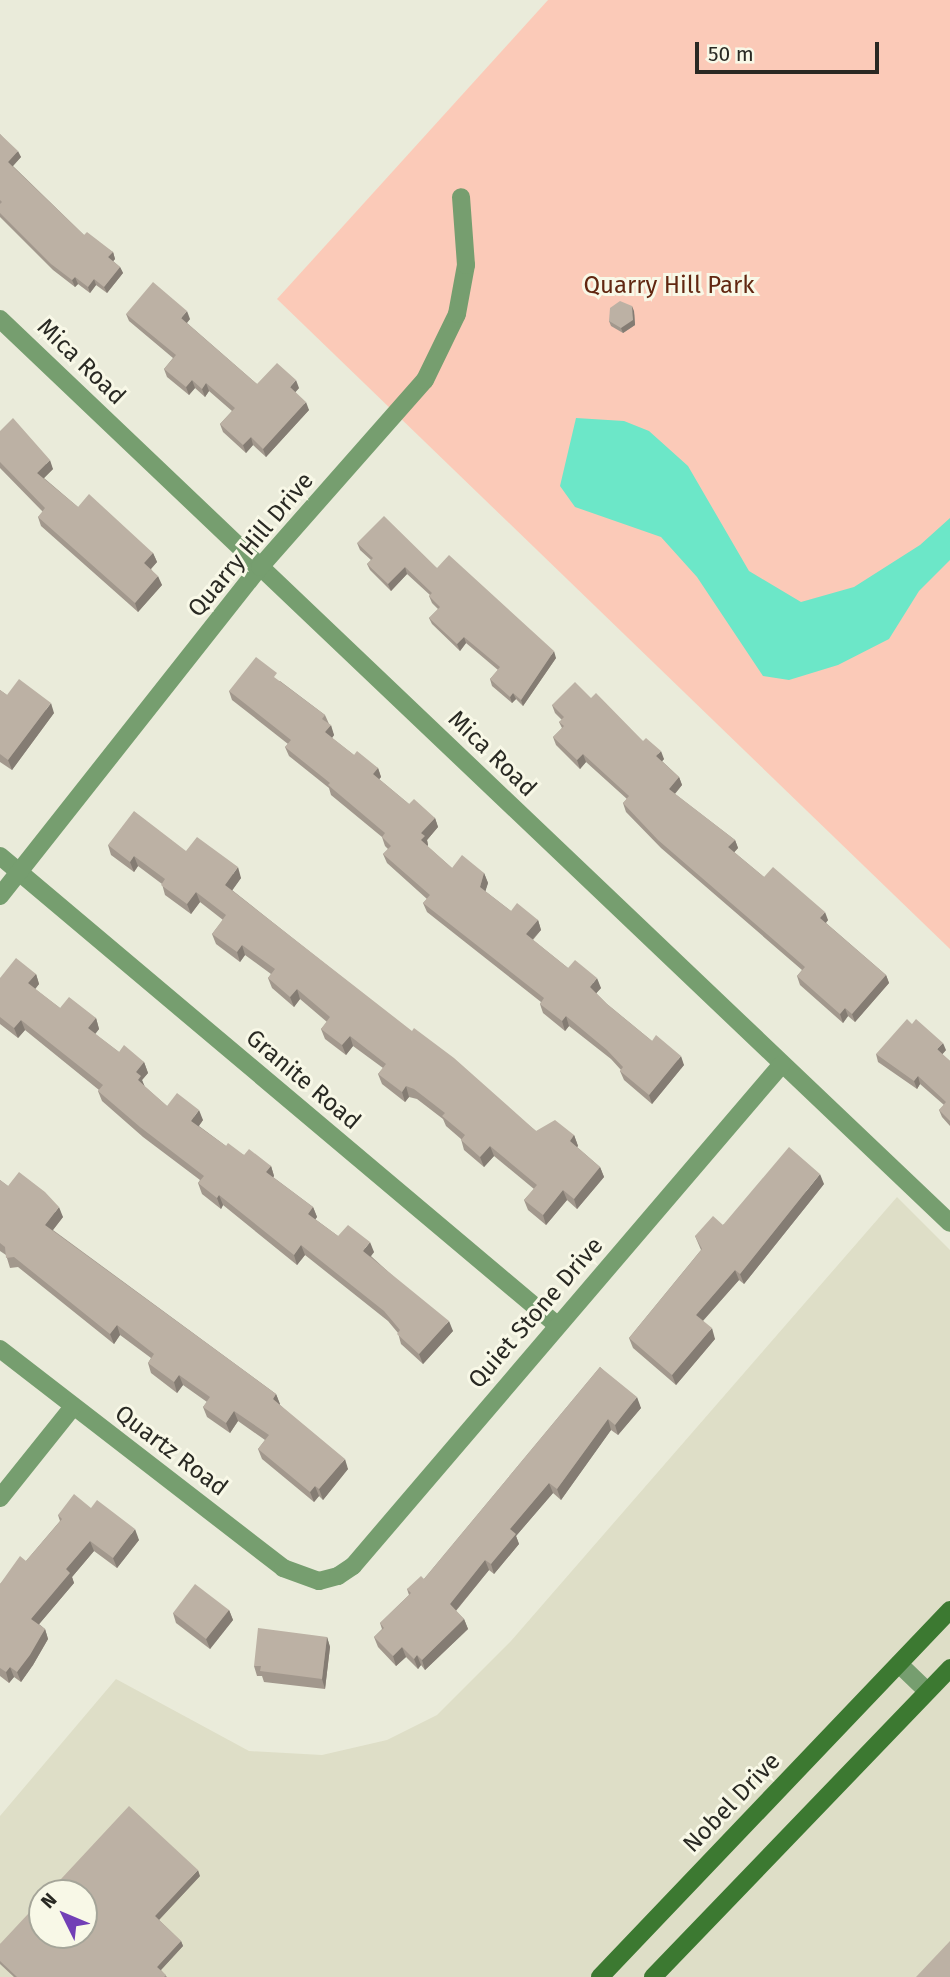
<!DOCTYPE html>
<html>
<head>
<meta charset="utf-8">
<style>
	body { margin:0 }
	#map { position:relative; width:950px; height:1977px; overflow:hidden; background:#eaebda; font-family:"Fira Sans",sans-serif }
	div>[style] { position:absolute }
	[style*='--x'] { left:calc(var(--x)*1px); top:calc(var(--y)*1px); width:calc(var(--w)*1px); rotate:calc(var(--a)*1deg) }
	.built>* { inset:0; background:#dedec7 }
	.green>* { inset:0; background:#fbcab8 }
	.water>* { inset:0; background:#6ce7c8 }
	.street>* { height:18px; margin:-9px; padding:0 9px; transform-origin:9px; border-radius:9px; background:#769e6f }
	.secondary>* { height:18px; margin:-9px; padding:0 9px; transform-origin:9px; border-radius:9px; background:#3c7931 }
	.wall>* { inset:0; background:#a2988d }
	.shaded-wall>* { inset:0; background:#847c73 }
	.building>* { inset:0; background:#bcb1a4 }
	span { translate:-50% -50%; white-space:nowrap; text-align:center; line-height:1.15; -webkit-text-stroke:6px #f8f8e7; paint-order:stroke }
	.park-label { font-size:24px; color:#612711 }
	.street-label { font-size:24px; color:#292923 }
	.north { position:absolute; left:28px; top:1879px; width:70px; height:70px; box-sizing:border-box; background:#f8f8e7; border:2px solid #a5a599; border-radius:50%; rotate:313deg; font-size:19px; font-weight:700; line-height:28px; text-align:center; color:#292923 }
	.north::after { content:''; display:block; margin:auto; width:24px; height:32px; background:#723fb6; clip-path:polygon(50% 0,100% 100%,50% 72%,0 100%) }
	.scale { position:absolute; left:695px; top:42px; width:184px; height:32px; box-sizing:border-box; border:4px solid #292923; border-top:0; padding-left:9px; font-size:21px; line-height:24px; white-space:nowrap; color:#292923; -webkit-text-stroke:5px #f8f8e7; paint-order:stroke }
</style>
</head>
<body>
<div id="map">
	<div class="built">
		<i style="clip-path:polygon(evenodd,897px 1197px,950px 1250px,950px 1977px,0 1977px,0 1816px,116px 1679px,249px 1751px,322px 1755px,387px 1740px,437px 1715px,511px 1641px,897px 1197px,42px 1893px,84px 1893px,84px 1935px,42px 1935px,42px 1893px)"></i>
	</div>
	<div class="green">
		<i style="clip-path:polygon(548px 0,950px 0,950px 949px,277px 299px)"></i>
	</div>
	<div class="water">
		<i style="clip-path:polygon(576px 418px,624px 421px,649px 431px,688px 466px,749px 571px,801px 602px,854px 587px,920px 545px,950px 518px,950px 560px,919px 591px,889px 639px,838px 665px,789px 680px,763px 676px,697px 577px,661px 537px,575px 507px,560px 486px)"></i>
	</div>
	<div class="street">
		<i style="--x:0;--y:319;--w:1311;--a:43.58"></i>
		<i style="--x:0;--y:856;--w:728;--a:40.1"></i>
		<i style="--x:0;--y:896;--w:419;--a:-51.7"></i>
		<i style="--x:260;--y:567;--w:249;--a:-48.6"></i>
		<i style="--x:425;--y:380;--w:73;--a:-64.1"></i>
		<i style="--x:457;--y:314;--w:50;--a:-79.6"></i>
		<i style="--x:466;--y:265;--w:68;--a:-94.2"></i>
		<i style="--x:0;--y:1349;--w:358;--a:37.7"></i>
		<i style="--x:283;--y:1568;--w:38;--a:20"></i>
		<i style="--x:319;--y:1581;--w:20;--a:-15"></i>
		<i style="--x:338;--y:1576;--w:18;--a:-34"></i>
		<i style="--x:353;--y:1566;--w:660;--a:-49.48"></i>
		<i style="--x:0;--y:1498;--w:117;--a:-51.3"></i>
		<i style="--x:899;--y:1664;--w:39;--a:44"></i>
	</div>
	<div class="secondary">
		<i style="--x:600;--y:1977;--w:507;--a:-46.36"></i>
		<i style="--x:653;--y:1977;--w:429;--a:-46.1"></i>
	</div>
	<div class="wall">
		<i style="clip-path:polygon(0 134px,21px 157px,13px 166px,84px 235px,113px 252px,115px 259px,113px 261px,120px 267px,123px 273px,107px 293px,96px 285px,90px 293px,78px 284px,75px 287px,53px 270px,0 217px)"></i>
		<i style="clip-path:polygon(634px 311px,635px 325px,623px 333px,611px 326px,609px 321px)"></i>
		<i style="clip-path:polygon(126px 314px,190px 319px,187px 323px,257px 384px,299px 388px,295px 392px,309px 410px,266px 457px,253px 445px,246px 453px,223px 432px,220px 424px,232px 411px,209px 391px,205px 397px,195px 388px,189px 395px,167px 377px,164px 369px,173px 358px,129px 321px)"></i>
		<i style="clip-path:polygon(0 431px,53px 469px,44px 478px,78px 507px,153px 553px,157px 562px,151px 569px,162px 585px,138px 612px,41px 526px,38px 517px,43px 512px,0 468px)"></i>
		<i style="clip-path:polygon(357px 543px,437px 568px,556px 658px,523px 706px,516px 699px,512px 703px,492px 686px,490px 679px,498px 670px,466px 643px,460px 651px,432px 624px,429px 618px,438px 609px,432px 603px,429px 596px,430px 595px,407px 574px,391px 591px,370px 570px,367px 564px,371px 560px,360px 550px)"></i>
		<i style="clip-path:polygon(280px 681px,325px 715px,334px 735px,332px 738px,354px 755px,378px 768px,381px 777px,379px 779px,409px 804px,435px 818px,438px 827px,427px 840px,428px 845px,427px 846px,452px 868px,484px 873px,488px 883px,485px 891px,511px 911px,538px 920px,541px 930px,533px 940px,568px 968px,601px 988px,596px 993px,607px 1004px,652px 1041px,684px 1065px,652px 1104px,624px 1080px,620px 1071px,621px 1070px,611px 1059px,569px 1026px,565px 1031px,543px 1013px,540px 1004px,541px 1002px,427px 912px,423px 903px,427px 899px,387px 863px,383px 854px,388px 849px,385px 846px,382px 837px,331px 795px,329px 788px,289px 756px,285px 747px,288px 744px,232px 700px,229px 691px)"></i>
		<i style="clip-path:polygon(0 690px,7px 695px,54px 713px,12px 770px,0 762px)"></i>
		<i style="clip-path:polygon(591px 698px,664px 759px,662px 761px,679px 777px,682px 785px,675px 794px,735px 840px,738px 848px,734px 852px,764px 877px,828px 920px,826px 923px,886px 975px,889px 983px,855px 1022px,848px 1016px,843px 1023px,800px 985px,797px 976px,802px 970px,661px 848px,626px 812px,623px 803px,627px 799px,586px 762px,580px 769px,556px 745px,553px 737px,562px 728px,559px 722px,562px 720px,555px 713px,552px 705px)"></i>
		<i style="clip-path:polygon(108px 845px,186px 851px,241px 878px,232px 890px,536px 1131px,574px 1135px,578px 1146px,577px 1147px,600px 1167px,604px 1177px,577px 1209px,567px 1200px,546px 1225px,528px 1210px,524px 1200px,534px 1189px,494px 1156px,484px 1167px,464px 1150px,461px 1139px,446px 1126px,443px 1119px,417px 1099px,409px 1097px,405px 1102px,382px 1084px,378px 1074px,383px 1068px,353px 1046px,346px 1055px,325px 1039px,321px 1029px,327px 1022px,300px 999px,294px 1007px,272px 988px,268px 978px,271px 974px,245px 955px,240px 962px,216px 944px,212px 934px,223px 920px,200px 902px,191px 914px,165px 895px,162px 884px,138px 866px,134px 872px,111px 855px)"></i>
		<i style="clip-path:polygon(36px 974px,39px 984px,35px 989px,60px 1008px,96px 1018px,99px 1029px,95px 1034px,119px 1052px,144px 1062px,148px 1073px,142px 1080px,144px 1086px,167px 1106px,203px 1120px,199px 1126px,226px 1146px,244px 1155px,271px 1166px,274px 1176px,273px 1177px,313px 1207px,317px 1217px,315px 1219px,338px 1236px,374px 1252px,371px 1256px,453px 1331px,423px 1364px,401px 1344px,398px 1333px,388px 1321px,305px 1255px,297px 1265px,223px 1205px,221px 1209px,202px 1194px,198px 1183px,200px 1180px,143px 1137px,102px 1101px,98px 1091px,99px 1090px,25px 1030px,18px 1038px,0 1024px,0 978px)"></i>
		<i style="clip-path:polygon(946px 1050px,942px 1054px,950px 1061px,950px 1126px,942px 1117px,939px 1110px,944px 1105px,920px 1084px,917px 1089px,878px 1062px,876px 1054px)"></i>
		<i style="clip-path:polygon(0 1180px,8px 1186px,63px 1217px,53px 1230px,276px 1394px,280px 1405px,348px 1469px,323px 1500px,319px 1496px,314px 1502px,262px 1459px,258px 1449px,265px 1440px,238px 1421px,230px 1433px,207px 1417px,203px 1407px,207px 1402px,183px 1385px,177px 1393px,151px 1373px,148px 1363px,151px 1358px,120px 1335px,114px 1344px,18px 1267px,10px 1268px,6px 1255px,0 1251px)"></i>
		<i style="clip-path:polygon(824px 1184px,744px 1284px,739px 1280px,703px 1321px,715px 1339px,676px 1385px,633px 1348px,629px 1338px,701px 1250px,695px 1236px)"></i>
		<i style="clip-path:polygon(600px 1367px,641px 1408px,618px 1435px,611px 1430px,561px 1500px,553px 1493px,516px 1536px,519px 1544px,494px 1574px,489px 1570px,456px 1611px,464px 1619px,468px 1629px,425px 1670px,421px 1665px,418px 1669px,406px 1657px,396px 1666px,378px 1647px,374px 1637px,382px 1629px,380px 1623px,409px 1595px,407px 1589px,424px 1579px)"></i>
		<i style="clip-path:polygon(91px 1508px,139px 1540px,117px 1568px,94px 1551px,72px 1577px,74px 1583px,39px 1624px,45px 1629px,48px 1639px,33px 1665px,21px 1682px,14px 1677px,9px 1683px,0 1676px,0 1584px,26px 1561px,60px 1521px,58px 1515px)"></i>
		<i style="clip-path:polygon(229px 1610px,233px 1620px,210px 1649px,176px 1623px,173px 1613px)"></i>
		<i style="clip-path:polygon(327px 1637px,330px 1647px,325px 1689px,264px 1682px,262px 1676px,257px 1676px,254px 1666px)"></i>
		<i style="clip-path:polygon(200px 1876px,159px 1920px,181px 1941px,183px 1946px,161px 1970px,167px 1977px,14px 1977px,0 1964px,0 1944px)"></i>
	</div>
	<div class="shaded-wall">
		<i style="clip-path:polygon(18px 151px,21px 157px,11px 168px,8px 162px)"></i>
		<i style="clip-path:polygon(113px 252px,115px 259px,111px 264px,108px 257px)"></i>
		<i style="clip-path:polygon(120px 267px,123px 273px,107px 293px,104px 287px)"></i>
		<i style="clip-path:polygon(75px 277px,78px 284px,75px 287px,72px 280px)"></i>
		<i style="clip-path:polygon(94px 279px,96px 285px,90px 293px,88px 287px)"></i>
		<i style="clip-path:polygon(632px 306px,634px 311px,635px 325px,623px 333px,621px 328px)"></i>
		<i style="clip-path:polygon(187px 311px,190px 319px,184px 326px,181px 318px)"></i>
		<i style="clip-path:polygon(192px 380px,195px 388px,189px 395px,186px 387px)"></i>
		<i style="clip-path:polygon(296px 380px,299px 388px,293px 395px,290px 387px)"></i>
		<i style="clip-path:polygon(206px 383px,209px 391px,205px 397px,202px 389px)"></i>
		<i style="clip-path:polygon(306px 402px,309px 410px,266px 457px,263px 449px)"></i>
		<i style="clip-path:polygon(251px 437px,253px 445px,246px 453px,243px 445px)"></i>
		<i style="clip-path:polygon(50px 460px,53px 469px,40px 482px,37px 473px)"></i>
		<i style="clip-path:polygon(153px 553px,157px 562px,148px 572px,144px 563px)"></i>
		<i style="clip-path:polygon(405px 567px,407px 574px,391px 591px,388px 584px)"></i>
		<i style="clip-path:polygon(158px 576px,162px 585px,138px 612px,135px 603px)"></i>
		<i style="clip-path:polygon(464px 637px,466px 643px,460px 651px,457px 644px)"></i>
		<i style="clip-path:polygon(554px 651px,556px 658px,523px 706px,521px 700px)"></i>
		<i style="clip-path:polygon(513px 693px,516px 699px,512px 703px,510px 697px)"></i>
		<i style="clip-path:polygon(51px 703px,54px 713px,12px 770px,8px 760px)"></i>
		<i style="clip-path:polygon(331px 725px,334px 735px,329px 742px,325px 732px)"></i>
		<i style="clip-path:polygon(661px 751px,664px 759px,659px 765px,656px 756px)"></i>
		<i style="clip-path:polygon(583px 754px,586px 762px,580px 769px,577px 760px)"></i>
		<i style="clip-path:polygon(378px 768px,381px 777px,376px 783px,373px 774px)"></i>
		<i style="clip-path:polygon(679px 777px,682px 785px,672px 797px,669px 789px)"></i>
		<i style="clip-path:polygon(435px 818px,438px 827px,427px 840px,428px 845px,424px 850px,421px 840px,421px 833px)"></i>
		<i style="clip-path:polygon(735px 840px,738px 848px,731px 856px,728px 847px)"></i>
		<i style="clip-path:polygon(134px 856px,138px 866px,134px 872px,130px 862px)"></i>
		<i style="clip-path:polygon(238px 867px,241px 878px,229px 895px,225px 885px)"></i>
		<i style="clip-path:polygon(484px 873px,488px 883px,484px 896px,480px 887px)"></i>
		<i style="clip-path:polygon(196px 892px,200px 902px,191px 914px,187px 904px)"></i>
		<i style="clip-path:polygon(825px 912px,828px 920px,823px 926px,820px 918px)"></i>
		<i style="clip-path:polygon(538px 920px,541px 930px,529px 943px,526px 934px)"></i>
		<i style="clip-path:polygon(242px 945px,245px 955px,240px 962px,237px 952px)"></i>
		<i style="clip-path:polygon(36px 974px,39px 984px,32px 993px,28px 983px)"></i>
		<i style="clip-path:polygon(886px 975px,889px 983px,855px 1022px,852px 1014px)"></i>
		<i style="clip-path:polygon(597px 978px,601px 988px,593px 997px,590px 987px)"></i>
		<i style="clip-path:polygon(297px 989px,300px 999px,294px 1007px,290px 997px)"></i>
		<i style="clip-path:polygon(845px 1008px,848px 1016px,843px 1023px,840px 1014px)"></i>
		<i style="clip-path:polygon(566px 1016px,569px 1026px,565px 1031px,562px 1021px)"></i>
		<i style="clip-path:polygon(96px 1018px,99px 1029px,92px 1038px,88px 1028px)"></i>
		<i style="clip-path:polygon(21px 1020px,25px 1030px,18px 1038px,14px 1028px)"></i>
		<i style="clip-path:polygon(350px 1036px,353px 1046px,346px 1055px,342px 1045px)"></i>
		<i style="clip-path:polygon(943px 1043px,946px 1050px,940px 1057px,937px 1049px)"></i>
		<i style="clip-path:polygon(681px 1056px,684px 1065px,652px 1104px,649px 1095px)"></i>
		<i style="clip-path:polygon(144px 1062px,148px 1073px,142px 1080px,145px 1087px,138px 1080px,136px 1072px)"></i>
		<i style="clip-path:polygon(918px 1076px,920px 1084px,917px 1089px,914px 1081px)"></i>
		<i style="clip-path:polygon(406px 1086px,409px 1097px,405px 1102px,402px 1092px)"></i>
		<i style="clip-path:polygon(199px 1110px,203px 1120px,195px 1131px,191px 1121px)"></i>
		<i style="clip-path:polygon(574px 1135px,578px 1146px,573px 1151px,570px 1141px)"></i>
		<i style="clip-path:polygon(490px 1146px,494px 1156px,484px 1167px,480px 1157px)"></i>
		<i style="clip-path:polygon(271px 1166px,274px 1176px,270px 1182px,266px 1172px)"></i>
		<i style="clip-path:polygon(600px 1167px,604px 1177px,577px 1209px,574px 1199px)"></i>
		<i style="clip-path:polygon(820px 1174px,824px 1184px,744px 1284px,740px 1274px)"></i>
		<i style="clip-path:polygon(563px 1190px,567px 1200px,546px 1225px,543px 1215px)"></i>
		<i style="clip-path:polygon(219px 1195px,223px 1205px,221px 1209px,217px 1198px)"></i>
		<i style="clip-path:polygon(59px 1207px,63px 1217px,49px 1235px,45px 1225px)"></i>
		<i style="clip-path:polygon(313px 1207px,317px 1217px,312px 1224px,308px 1214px)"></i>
		<i style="clip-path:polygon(370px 1242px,374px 1252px,367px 1261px,363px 1251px)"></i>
		<i style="clip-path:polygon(301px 1245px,305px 1255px,297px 1265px,294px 1255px)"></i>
		<i style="clip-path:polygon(735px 1270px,739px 1280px,699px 1325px,696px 1315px)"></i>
		<i style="clip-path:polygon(449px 1321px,453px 1331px,423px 1364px,419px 1354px)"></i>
		<i style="clip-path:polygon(117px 1325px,120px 1335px,114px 1344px,110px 1334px)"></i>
		<i style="clip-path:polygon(712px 1328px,715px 1339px,676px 1385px,672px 1375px)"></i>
		<i style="clip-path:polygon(179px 1375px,183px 1385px,177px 1393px,174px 1382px)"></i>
		<i style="clip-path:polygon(276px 1394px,280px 1404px,277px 1409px,273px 1399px)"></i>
		<i style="clip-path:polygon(637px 1397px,641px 1408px,618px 1435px,615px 1425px)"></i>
		<i style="clip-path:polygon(234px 1411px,238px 1421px,230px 1433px,226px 1423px)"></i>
		<i style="clip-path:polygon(608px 1419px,611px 1430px,561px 1500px,557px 1489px)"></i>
		<i style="clip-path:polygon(345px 1459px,348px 1469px,323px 1500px,319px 1489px)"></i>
		<i style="clip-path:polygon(549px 1483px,553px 1493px,516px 1536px,519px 1544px,494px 1574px,491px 1564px,510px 1529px)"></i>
		<i style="clip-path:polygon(315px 1486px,319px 1496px,314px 1502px,310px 1492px)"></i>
		<i style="clip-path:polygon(135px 1529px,139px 1540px,117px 1568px,113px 1558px)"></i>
		<i style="clip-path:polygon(90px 1541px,94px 1551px,72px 1577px,74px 1583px,35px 1629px,31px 1619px,66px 1569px)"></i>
		<i style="clip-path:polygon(485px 1560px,489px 1570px,453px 1614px,450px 1604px)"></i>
		<i style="clip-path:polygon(229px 1610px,233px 1620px,210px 1649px,206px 1639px)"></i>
		<i style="clip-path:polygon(464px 1619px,468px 1629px,425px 1670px,422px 1660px)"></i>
		<i style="clip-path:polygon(45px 1629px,48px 1639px,33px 1665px,21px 1682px,17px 1672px)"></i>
		<i style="clip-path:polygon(327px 1637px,330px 1647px,325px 1689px,322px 1679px)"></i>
		<i style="clip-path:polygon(402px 1647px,406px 1657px,396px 1666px,393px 1656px)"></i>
		<i style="clip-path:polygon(417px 1655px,421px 1665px,418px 1669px,414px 1659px)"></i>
		<i style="clip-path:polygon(10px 1667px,14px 1677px,9px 1683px,6px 1672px)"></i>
		<i style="clip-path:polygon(198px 1870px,200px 1876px,157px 1922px,155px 1916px)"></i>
		<i style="clip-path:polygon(181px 1941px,183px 1946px,159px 1972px,157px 1967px)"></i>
	</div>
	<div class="building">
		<i style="clip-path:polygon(0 134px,18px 151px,8px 162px,84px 235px,87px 232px,113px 252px,108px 257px,120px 267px,104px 287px,94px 279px,88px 287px,75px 277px,72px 280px,51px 264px,0 213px,0 204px,2px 202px,0 200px)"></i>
		<i style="clip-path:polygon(153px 282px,187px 311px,181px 318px,257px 384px,277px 363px,296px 380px,290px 387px,306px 402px,263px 449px,251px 437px,243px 445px,220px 424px,235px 408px,206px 383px,202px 389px,192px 380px,186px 387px,164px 369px,176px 355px,126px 314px)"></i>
		<i style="clip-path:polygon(620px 301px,632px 306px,633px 320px,621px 328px,609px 321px,610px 308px)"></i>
		<i style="clip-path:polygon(13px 418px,50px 460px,37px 473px,78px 507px,89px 494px,153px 553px,144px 563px,158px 576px,135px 603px,38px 517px,45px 508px,0 462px,0 431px)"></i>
		<i style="clip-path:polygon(384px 516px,437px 568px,449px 555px,554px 651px,521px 700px,513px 693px,510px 697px,490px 679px,500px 667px,464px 637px,457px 644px,429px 618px,440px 607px,429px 596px,432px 593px,405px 567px,388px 584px,367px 564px,373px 558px,357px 543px)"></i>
		<i style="clip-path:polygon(256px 657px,277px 673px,274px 677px,325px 715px,322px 719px,331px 725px,325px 732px,354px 755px,357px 751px,378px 768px,373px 774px,409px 804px,414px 799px,435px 818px,421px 833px,425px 836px,421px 840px,452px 868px,462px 855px,484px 873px,480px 887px,511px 911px,517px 903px,538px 920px,526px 934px,568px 968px,575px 960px,597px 978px,590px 987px,607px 1004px,652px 1041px,656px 1035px,681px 1056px,649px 1095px,620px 1071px,623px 1067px,607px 1050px,566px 1016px,562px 1021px,540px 1004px,544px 998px,423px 903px,430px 895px,383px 854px,391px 846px,382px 837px,385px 833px,328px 785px,330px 783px,285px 747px,291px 740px,229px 691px)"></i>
		<i style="clip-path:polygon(19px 679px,51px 703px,8px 760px,0 754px,0 690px,7px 695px)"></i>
		<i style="clip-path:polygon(575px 682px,591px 698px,596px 693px,643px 741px,646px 738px,661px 751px,656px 756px,679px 777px,669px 789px,735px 840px,728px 847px,764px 877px,773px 867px,825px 912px,820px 918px,886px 975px,852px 1014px,845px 1008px,840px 1014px,797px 976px,805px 967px,658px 840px,623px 803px,629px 796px,583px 754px,577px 760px,553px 737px,564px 726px,559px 722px,564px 717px,552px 705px)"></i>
		<i style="clip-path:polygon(134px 811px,186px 851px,197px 837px,238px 867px,225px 885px,412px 1031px,414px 1028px,454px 1058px,536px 1131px,555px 1120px,574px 1135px,570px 1141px,600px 1167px,574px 1199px,563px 1190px,543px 1215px,524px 1200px,537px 1185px,490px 1146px,480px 1157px,461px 1140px,465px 1135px,442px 1116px,445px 1113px,414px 1089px,406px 1086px,402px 1092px,378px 1074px,386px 1064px,350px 1036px,342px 1045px,321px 1029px,330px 1017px,297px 989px,290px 997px,268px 978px,275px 969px,242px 945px,237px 952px,212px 934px,226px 915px,196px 892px,187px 904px,161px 885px,165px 879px,134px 856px,130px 862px,108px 845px)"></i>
		<i style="clip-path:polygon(16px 958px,36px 974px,28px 983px,60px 1008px,69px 997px,96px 1018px,88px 1028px,119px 1052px,124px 1045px,144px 1062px,136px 1072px,141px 1076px,138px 1080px,167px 1106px,177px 1093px,199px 1110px,191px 1121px,226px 1146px,228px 1143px,244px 1155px,249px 1149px,271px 1166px,266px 1172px,313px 1207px,308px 1214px,338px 1236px,348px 1225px,370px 1242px,363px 1251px,449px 1321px,419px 1354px,397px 1334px,400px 1330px,384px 1311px,301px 1245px,294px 1255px,219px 1195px,217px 1198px,198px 1183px,204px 1176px,140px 1127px,98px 1091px,103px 1085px,21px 1020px,14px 1028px,0 1017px,0 978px)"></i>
		<i style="clip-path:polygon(907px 1019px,912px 1024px,916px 1019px,943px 1043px,937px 1049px,950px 1061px,950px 1121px,939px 1110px,946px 1102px,918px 1076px,914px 1081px,876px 1054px)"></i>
		<i style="clip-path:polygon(789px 1147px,820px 1174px,740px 1274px,735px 1270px,696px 1315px,712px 1328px,672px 1375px,629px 1338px,702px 1249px,695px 1236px,713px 1216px,723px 1225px)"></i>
		<i style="clip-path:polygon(19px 1172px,45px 1192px,59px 1207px,45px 1225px,276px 1394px,273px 1399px,345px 1459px,319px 1489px,315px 1486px,310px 1492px,258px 1449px,269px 1435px,234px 1411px,226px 1423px,203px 1407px,210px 1397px,179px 1375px,174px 1382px,148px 1363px,154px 1354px,117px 1325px,110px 1334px,14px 1257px,6px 1258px,5px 1247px,0 1243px,0 1180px,8px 1186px)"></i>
		<i style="clip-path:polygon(600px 1367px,637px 1397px,615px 1425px,608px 1419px,557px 1489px,549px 1483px,510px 1529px,516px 1534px,491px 1564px,485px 1560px,450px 1604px,464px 1619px,422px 1660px,417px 1655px,414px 1659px,402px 1647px,393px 1656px,374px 1637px,384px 1628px,380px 1623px,411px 1593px,407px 1589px,421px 1576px,424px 1579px)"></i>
		<i style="clip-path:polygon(74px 1494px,91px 1508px,97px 1500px,135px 1529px,113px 1558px,90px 1541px,66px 1569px,70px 1573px,31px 1619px,45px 1629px,30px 1655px,17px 1672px,10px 1667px,6px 1672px,0 1668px,0 1584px,20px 1556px,26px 1561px,62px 1519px,58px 1515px)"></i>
		<i style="clip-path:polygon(195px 1584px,229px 1610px,206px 1639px,173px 1613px)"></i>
		<i style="clip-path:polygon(258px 1628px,327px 1637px,322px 1679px,260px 1671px,261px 1666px,254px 1666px)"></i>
		<i style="clip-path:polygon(129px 1806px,198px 1870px,155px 1916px,181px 1941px,157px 1967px,166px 1975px,164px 1977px,17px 1977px,0 1961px,0 1944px,42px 1899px,42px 1935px,84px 1935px,84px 1893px,48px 1893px)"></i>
		<i style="clip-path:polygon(950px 1941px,950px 1977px,916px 1977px)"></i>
	</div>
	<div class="park-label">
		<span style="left:669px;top:286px">Quarry Hill Park</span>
	</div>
	<div class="street-label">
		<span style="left:81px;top:362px;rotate:44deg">Mica Road</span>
		<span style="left:251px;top:545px;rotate:-50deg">Quarry Hill Drive</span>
		<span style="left:492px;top:754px;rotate:44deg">Mica Road</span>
		<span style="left:303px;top:1080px;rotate:40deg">Granite Road</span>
		<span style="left:536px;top:1313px;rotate:-49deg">Quiet Stone Drive</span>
		<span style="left:171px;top:1451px;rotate:37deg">Quartz Road</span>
		<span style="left:732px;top:1803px;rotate:-46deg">Nobel Drive</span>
	</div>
	<div class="north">N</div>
	<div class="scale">50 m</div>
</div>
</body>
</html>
